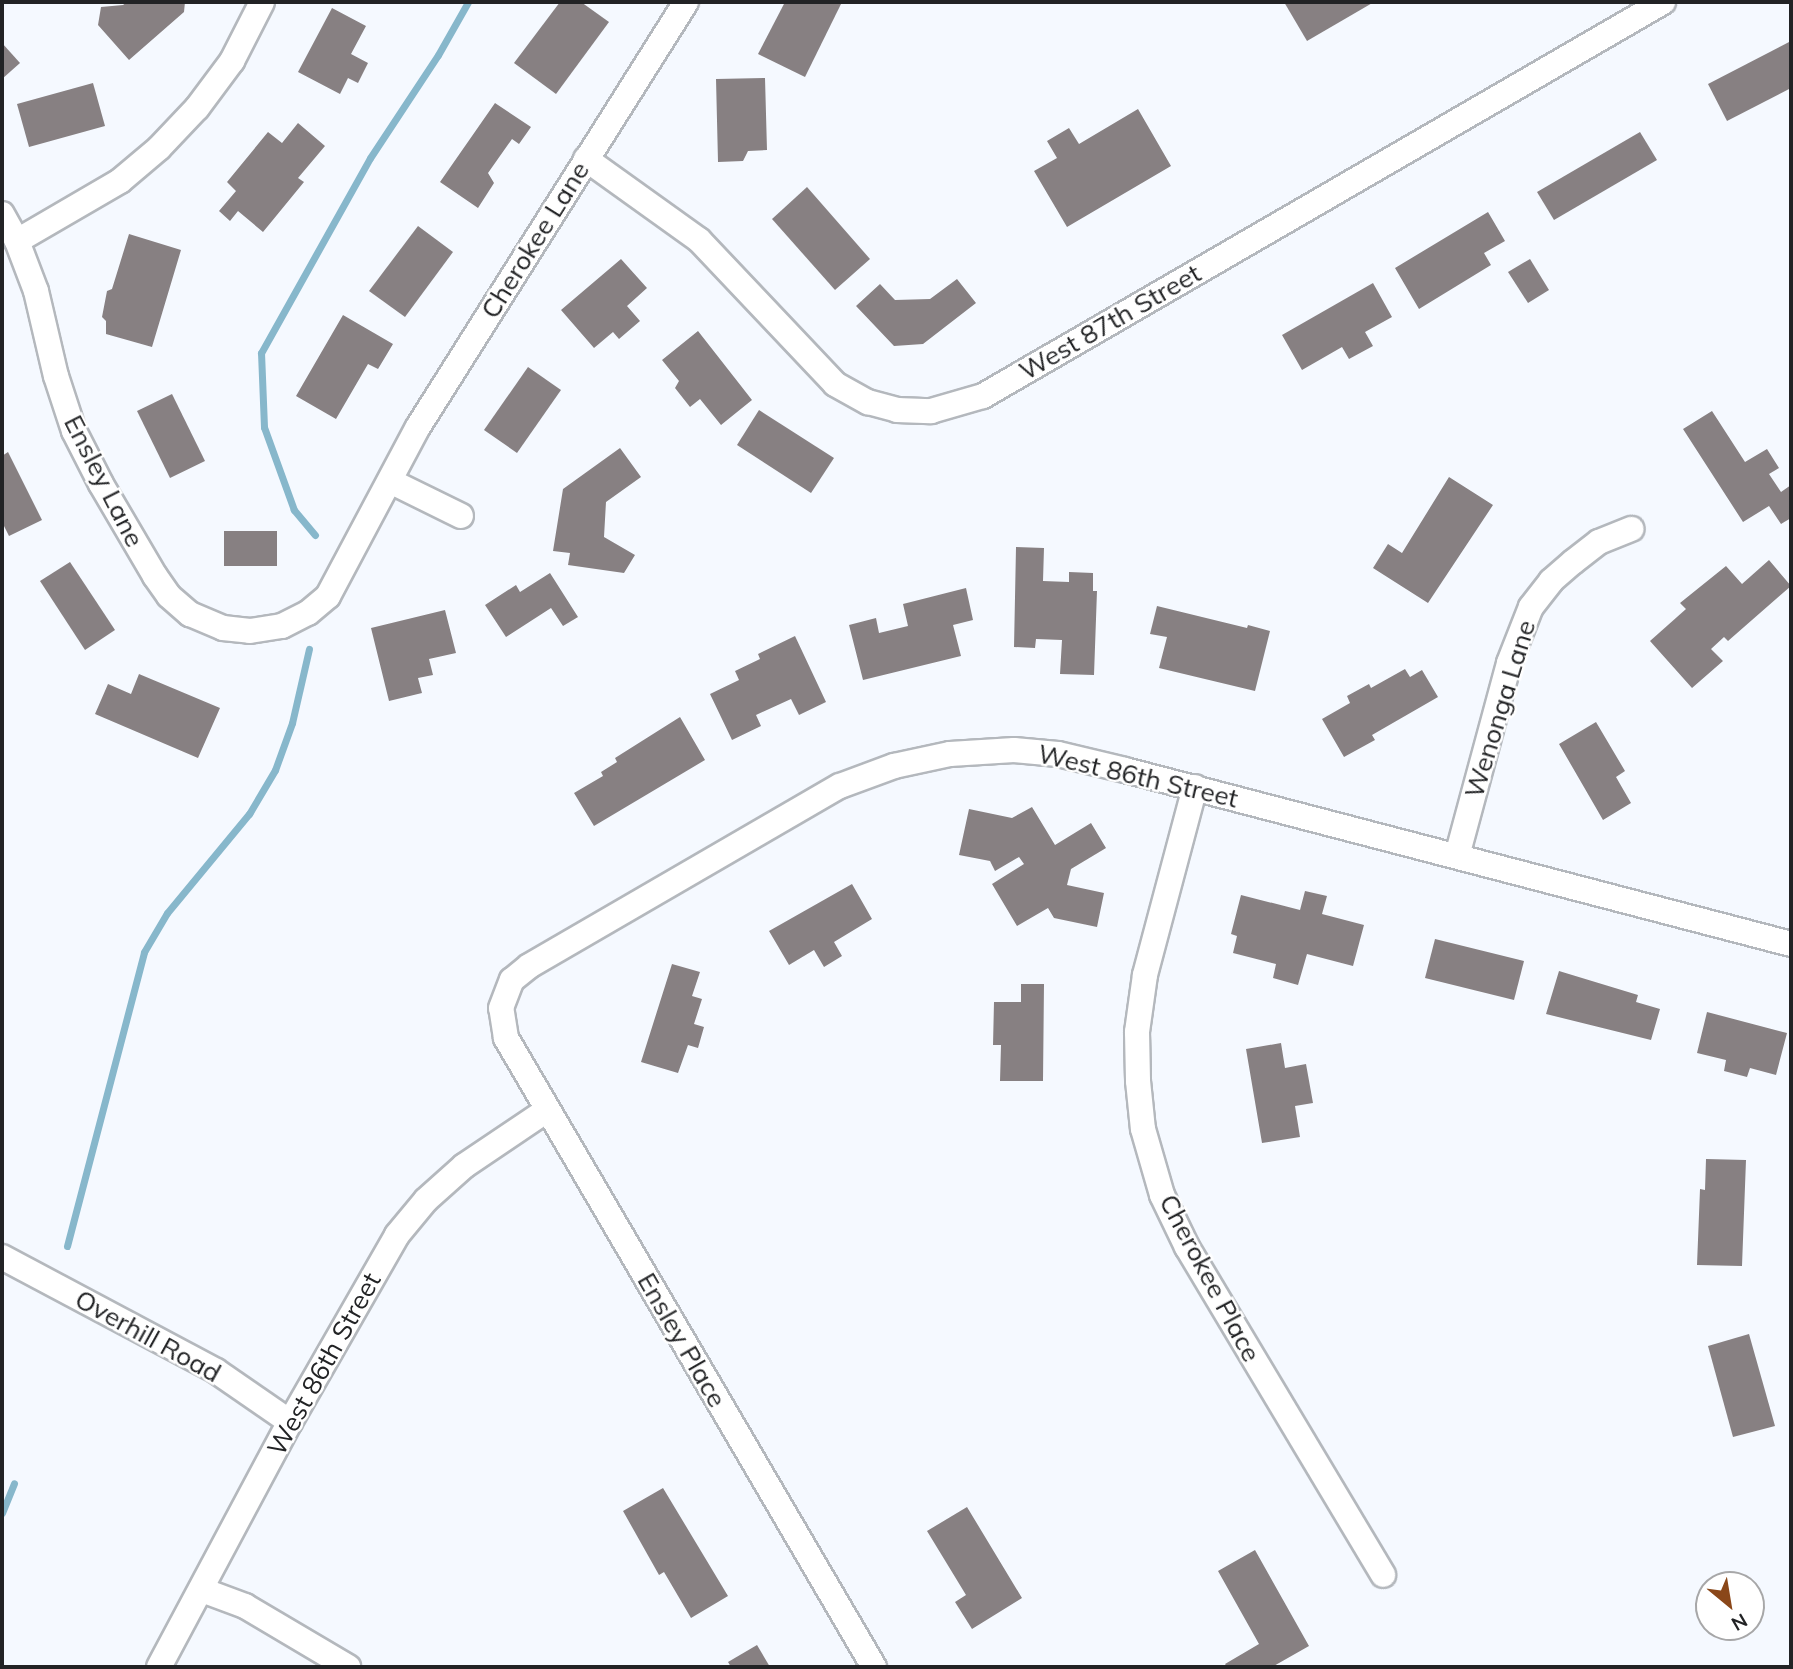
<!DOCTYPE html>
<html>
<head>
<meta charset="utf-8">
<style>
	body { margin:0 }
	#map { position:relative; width:1793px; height:1669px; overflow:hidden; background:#f5f9ff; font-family:Mulish,sans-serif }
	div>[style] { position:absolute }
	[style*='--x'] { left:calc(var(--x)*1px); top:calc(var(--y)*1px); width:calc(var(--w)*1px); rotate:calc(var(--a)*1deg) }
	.stream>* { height:7px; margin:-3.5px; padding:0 3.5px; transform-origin:3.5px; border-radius:3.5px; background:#87b7cb }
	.building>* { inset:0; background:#878082 }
	.roads { filter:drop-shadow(2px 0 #b4b8bd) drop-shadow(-2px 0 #b4b8bd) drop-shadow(0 2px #b4b8bd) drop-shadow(0 -2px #b4b8bd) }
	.minor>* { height:24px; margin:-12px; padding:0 12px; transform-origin:12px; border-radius:12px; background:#fff }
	span { translate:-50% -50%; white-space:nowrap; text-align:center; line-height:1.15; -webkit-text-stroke:5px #fff; paint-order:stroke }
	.street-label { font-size:26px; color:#222325 }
	.frame { position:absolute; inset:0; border:4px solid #222325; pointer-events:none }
	.north { position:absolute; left:1695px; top:1571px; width:70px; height:70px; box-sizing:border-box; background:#fff; border:2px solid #a7a7a8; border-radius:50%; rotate:150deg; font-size:19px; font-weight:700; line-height:28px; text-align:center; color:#222325 }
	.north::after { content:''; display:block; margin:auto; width:24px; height:32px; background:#8a4719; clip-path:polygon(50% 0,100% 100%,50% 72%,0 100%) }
</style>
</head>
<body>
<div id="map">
	<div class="stream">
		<i style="--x:315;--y:535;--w:33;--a:-130"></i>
		<i style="--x:294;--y:510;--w:88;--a:-109.9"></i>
		<i style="--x:264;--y:427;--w:74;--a:-92.3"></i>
		<i style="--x:261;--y:353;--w:223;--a:-60.8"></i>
		<i style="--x:370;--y:158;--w:123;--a:-56.6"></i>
		<i style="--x:438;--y:55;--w:61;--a:-60.5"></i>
		<i style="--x:67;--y:1246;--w:304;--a:-75.3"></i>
		<i style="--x:144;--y:952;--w:45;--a:-59.5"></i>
		<i style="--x:167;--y:913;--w:129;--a:-50.4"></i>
		<i style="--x:249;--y:814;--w:51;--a:-59.4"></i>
		<i style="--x:275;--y:770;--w:50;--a:-70.1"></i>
		<i style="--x:292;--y:723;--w:76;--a:-77.1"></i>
		<i style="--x:2;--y:1513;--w:32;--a:-68"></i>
	</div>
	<div class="building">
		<i style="clip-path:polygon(127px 2px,185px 2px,184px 12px,129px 60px,98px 25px,101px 7px,123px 5px)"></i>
		<i style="clip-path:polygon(560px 2px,581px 2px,609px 22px,556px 94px,514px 63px)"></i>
		<i style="clip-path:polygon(785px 2px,842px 2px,805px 77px,758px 54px)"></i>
		<i style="clip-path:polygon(1284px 2px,1374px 2px,1307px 41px)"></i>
		<i style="clip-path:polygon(332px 8px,366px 26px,351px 54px,368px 63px,358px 83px,348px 78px,340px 94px,298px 72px)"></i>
		<i style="clip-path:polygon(1791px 41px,1791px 88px,1727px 121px,1708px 84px)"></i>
		<i style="clip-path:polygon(2px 43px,20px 63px,2px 79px)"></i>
		<i style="clip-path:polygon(765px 78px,767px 150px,748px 151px,743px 161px,718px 162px,716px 79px)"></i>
		<i style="clip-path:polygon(93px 83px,105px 126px,29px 147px,17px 104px)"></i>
		<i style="clip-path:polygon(495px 103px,531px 127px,519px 144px,512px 139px,488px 173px,494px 183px,478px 208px,440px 182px)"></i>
		<i style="clip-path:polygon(1138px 109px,1171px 166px,1067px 227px,1034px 171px,1057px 158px,1047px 141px,1069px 128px,1079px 144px)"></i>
		<i style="clip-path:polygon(298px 123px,325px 146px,298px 178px,304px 182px,263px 232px,238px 211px,230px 221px,219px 211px,236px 191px,227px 182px,268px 132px,282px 143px)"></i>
		<i style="clip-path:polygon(1640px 132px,1657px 160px,1554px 220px,1537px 192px)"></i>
		<i style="clip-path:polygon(807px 187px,870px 259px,835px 290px,772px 219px)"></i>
		<i style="clip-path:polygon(1488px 212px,1505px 241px,1484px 253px,1491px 265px,1419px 309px,1395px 268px)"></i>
		<i style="clip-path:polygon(418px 226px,453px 252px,405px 317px,369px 291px)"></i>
		<i style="clip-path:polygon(129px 234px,181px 250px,152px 347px,106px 334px,106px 321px,102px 317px,107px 291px,112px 289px)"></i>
		<i style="clip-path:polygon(621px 259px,647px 288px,627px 306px,640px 321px,619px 339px,613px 332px,594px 348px,561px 310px)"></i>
		<i style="clip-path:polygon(1530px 259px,1549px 290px,1528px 303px,1508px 272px)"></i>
		<i style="clip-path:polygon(957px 279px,976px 303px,923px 344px,894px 346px,856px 306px,880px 284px,895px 300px,930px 299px)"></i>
		<i style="clip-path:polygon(1373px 283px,1392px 317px,1365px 332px,1373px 346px,1349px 359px,1342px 347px,1302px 370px,1282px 335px)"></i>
		<i style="clip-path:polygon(343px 315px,393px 344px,378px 369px,368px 364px,336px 419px,296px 396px)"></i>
		<i style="clip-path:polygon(698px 331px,752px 400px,721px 425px,700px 399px,690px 407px,675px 388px,679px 381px,662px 360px)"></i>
		<i style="clip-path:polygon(528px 367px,561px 390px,517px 453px,484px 430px)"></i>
		<i style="clip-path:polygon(172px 394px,205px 461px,170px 478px,137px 411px)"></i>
		<i style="clip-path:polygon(759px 410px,834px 458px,811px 493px,737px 445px)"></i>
		<i style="clip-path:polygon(1712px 411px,1745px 462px,1767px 449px,1779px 468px,1769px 474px,1781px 492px,1791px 485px,1791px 518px,1781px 524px,1769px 506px,1743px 522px,1683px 429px)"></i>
		<i style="clip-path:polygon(620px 448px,641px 477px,606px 502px,604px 537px,635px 555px,624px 573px,568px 565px,570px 553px,553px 551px,563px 489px)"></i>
		<i style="clip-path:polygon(8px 452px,42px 520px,9px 536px,2px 522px,2px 456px)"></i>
		<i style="clip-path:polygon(1449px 477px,1493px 505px,1428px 603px,1373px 568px,1388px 544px,1402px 553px)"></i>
		<i style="clip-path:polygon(224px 531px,277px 531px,277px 566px,224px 566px)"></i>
		<i style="clip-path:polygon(1016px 547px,1044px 548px,1043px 581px,1069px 582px,1069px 572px,1093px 573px,1093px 591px,1097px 591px,1094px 675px,1060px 674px,1062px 640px,1036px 639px,1035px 648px,1014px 647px)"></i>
		<i style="clip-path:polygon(1769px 560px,1791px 586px,1728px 641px,1724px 637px,1711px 649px,1723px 661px,1692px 688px,1650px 641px,1686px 609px,1680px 603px,1726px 566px,1742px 584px)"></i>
		<i style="clip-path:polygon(70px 562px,115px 630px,85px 650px,40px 581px)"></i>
		<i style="clip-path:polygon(550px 573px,578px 617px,563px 626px,551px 608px,506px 637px,485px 605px,516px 585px,520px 592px)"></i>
		<i style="clip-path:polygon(966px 588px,973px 620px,953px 625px,961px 656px,863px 680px,849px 625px,876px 618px,879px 633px,908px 626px,903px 604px)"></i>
		<i style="clip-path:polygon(1157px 606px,1247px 628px,1248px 625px,1270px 631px,1255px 691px,1159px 668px,1167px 637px,1150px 634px)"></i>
		<i style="clip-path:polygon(445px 610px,456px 653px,429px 659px,433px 675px,418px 678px,422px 693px,389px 701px,371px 628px)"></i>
		<i style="clip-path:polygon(795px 636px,826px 702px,799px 715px,791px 699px,756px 715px,761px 726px,732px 740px,710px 694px,739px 680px,735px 671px,760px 659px,758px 654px)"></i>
		<i style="clip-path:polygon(1405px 669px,1410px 677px,1422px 670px,1438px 697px,1372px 735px,1375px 740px,1344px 757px,1322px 719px,1350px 703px,1347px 696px,1369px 684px,1371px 688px)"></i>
		<i style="clip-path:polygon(139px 674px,220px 708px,198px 758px,95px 714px,108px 684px,131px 694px)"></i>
		<i style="clip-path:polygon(680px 717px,705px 760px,594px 826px,574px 793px,603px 776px,601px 772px,617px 762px,615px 758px)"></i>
		<i style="clip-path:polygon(1596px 722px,1625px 771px,1616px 777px,1631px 803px,1603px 820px,1559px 744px)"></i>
		<i style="clip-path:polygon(1032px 807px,1055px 845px,1091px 823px,1106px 848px,1071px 869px,1067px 885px,1104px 893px,1097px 927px,1054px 918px,1048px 908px,1017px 926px,992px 884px,1024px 864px,1019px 857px,995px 871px,990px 861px,959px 855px,969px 809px,1012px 818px)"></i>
		<i style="clip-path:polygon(852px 884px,872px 919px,834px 942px,842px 956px,824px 967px,814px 950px,789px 965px,769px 931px)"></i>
		<i style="clip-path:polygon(1305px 891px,1327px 896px,1322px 914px,1364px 925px,1353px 966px,1307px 954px,1298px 985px,1273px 978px,1276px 964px,1233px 953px,1237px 936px,1231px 934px,1241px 895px,1300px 910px)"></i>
		<i style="clip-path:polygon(1435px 939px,1524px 961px,1514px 1000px,1425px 978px)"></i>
		<i style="clip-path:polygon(672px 964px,700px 972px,692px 996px,702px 999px,694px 1024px,704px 1027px,698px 1048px,688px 1045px,678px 1073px,641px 1062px)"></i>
		<i style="clip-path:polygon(1559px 971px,1638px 995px,1636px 1002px,1660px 1009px,1651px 1040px,1546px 1014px)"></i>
		<i style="clip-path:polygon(1021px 984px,1044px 984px,1043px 1081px,1000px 1081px,1001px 1045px,993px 1045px,994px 1002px,1021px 1002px)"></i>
		<i style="clip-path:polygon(1707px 1012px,1787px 1033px,1776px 1075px,1750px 1068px,1747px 1077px,1724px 1071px,1726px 1060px,1697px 1053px)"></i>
		<i style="clip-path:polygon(1281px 1043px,1285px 1068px,1306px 1064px,1313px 1103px,1295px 1106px,1300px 1137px,1262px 1143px,1246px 1049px)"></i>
		<i style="clip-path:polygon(1706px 1159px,1746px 1160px,1742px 1266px,1697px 1265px,1700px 1189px,1705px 1190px)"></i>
		<i style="clip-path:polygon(1749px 1334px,1775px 1426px,1733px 1437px,1708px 1346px)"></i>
		<i style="clip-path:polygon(663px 1488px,728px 1596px,691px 1618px,664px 1572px,659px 1575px,623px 1511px)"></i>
		<i style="clip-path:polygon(967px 1507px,1022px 1598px,972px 1629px,955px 1602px,966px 1595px,927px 1531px)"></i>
		<i style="clip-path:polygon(1255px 1550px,1309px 1646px,1272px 1667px,1227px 1667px,1225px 1664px,1259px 1644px,1218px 1571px)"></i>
		<i style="clip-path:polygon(757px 1645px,770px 1667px,731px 1667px,728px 1662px)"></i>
	</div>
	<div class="roads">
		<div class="minor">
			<i style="--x:586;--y:159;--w:139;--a:35.6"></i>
			<i style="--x:699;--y:240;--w:198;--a:46.6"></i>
			<i style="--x:835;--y:384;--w:38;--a:29"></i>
			<i style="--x:868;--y:402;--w:30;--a:15"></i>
			<i style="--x:897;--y:410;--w:34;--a:2"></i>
			<i style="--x:931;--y:411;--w:54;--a:-16.1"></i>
			<i style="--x:983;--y:396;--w:786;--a:-30.09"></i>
			<i style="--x:2;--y:214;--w:31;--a:61"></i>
			<i style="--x:17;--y:241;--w:53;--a:69.2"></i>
			<i style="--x:36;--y:291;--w:87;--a:76.8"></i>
			<i style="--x:56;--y:376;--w:58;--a:71.9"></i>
			<i style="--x:74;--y:431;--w:59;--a:63"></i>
			<i style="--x:101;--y:484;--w:107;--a:59.6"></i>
			<i style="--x:155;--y:576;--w:24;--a:55"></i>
			<i style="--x:169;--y:596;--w:28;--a:41"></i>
			<i style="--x:190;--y:614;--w:36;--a:23"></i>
			<i style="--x:223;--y:628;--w:27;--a:6"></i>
			<i style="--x:250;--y:631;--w:32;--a:-9"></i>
			<i style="--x:282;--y:626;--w:29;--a:-27"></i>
			<i style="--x:308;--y:613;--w:26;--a:-40"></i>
			<i style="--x:328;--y:596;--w:191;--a:-62"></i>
			<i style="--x:418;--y:427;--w:502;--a:-57.76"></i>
			<i style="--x:17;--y:241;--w:119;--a:-30.2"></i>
			<i style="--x:120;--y:181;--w:51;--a:-40.2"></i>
			<i style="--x:159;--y:148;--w:55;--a:-46.5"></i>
			<i style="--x:197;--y:108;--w:59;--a:-53.3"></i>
			<i style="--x:232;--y:61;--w:66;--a:-63"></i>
			<i style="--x:390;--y:481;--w:79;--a:26.2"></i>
			<i style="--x:1195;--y:787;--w:195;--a:104.9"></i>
			<i style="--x:1145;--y:975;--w:58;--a:98"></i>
			<i style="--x:1137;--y:1032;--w:49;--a:88.8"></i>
			<i style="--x:1138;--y:1081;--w:48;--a:84.1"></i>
			<i style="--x:1143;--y:1129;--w:69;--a:73.9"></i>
			<i style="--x:1162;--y:1195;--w:58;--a:64.3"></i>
			<i style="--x:1187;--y:1247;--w:382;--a:59.1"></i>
			<i style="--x:1457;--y:856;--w:200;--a:-74.9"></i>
			<i style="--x:1509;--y:663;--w:60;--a:-68.6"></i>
			<i style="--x:1531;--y:607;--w:33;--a:-52"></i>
			<i style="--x:1551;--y:581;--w:29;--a:-41"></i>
			<i style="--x:1573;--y:562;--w:33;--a:-38"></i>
			<i style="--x:1599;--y:542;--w:35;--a:-22"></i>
			<i style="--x:2;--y:1257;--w:242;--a:28"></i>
			<i style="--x:216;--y:1371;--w:90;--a:34.6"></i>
			<i style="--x:202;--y:1590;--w:46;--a:20.4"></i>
			<i style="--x:245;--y:1606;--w:120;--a:30.6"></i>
			<i style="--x:159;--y:1667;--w:278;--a:-61.9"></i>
			<i style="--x:290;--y:1422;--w:215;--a:-60.2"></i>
			<i style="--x:397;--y:1235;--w:45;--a:-50.4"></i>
			<i style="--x:426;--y:1200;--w:51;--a:-41.8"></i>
			<i style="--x:464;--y:1166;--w:100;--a:-34"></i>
			<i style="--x:874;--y:1667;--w:729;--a:-120.33"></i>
			<i style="--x:506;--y:1038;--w:30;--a:-99"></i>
			<i style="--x:501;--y:1008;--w:30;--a:-69"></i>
			<i style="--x:512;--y:980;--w:22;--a:-39"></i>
			<i style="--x:529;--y:966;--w:359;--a:-30.1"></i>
			<i style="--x:840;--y:786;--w:58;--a:-20.3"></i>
			<i style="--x:894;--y:766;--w:57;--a:-12.1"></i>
			<i style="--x:950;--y:754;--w:64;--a:-3.6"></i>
			<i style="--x:1014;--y:750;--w:44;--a:5.2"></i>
			<i style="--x:1058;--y:754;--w:69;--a:13.4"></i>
			<i style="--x:1125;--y:770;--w:688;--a:14.64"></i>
		</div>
	</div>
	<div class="street-label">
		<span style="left:535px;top:240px;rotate:-58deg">Cherokee Lane</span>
		<span style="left:1110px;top:322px;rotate:-30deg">West 87th Street</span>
		<span style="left:104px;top:481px;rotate:63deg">Ensley Lane</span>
		<span style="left:1500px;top:709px;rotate:-73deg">Wenonga Lane</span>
		<span style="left:1138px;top:776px;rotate:13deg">West 86th Street</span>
		<span style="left:1210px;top:1278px;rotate:62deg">Cherokee Place</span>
		<span style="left:148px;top:1336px;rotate:29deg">Overhill Road</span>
		<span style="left:682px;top:1340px;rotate:60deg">Ensley Place</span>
		<span style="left:324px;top:1364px;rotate:-61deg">West 86th Street</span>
	</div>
	<div class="frame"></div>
	<div class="north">N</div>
</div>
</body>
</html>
